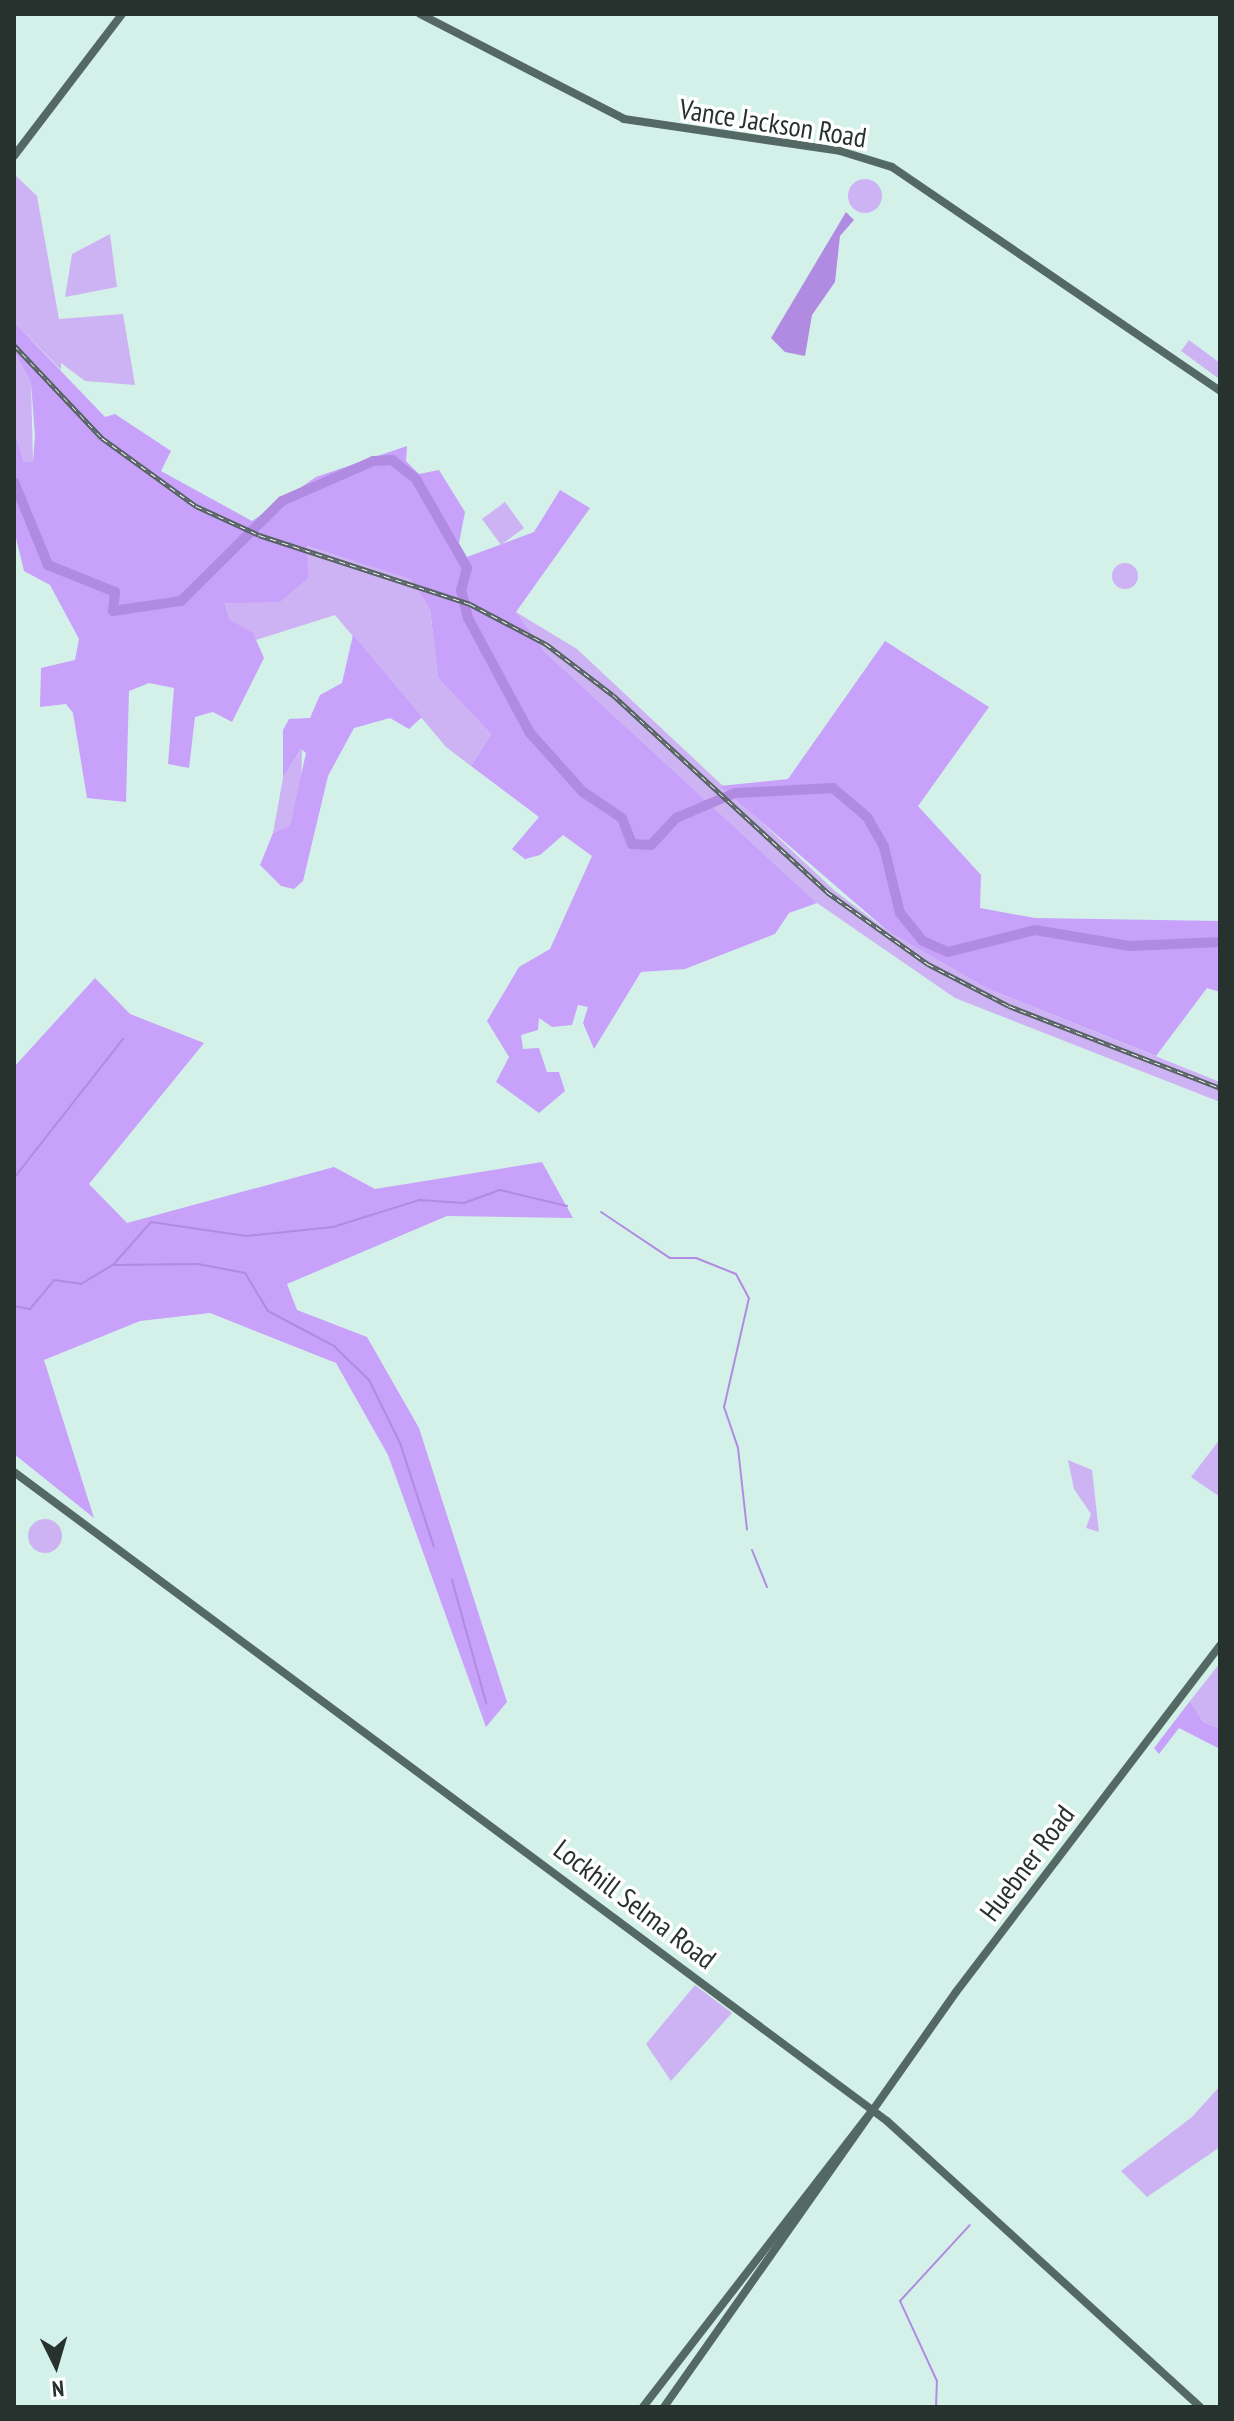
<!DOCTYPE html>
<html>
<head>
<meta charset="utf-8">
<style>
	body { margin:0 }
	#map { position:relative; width:1234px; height:2421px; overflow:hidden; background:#d4f1e9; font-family:"PT Sans Narrow",sans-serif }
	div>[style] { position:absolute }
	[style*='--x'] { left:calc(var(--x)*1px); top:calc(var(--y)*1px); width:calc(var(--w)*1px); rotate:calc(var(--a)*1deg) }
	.green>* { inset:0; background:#ceb3f4 }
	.round { border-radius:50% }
	.forest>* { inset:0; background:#c7a1fa }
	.water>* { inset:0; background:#b18be2 }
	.stream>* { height:2px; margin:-1px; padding:0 1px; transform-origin:1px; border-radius:1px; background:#b18be2 }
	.river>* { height:10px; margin:-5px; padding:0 5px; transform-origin:5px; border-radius:5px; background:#b18be2 }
	.major>* { height:8px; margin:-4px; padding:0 4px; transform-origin:4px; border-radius:4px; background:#546963 }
	.rail>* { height:5px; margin-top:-2.5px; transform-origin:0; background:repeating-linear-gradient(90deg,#fff 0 6px,#54635f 0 12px); box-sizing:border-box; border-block:2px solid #54635f }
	span { translate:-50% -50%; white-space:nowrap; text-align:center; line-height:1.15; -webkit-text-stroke:7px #fff; paint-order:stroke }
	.street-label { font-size:28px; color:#27322f }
	.frame { position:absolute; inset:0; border:16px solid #27322f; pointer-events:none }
	.north { position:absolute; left:16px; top:2325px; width:80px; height:80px; -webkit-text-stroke:6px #fff; paint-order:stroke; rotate:175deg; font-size:22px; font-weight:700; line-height:32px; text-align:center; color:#27322f }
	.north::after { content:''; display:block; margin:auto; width:28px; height:36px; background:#27322f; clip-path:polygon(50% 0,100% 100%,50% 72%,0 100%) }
</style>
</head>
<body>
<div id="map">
	<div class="green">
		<i style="clip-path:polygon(14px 174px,37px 196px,59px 319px,123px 314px,135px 385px,85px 381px,61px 363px,61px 370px,14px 322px)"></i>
		<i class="round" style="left:848px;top:179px;width:34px;height:34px"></i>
		<i style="clip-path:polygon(110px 234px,117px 287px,65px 297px,72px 254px)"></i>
		<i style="clip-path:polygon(1189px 340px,1220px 363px,1218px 378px,1181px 351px)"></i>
		<i style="clip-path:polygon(14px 351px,31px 383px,33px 462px,24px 462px,14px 429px)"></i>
		<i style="clip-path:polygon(505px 502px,524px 528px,501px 545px,482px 519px)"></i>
		<i style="clip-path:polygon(306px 546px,411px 578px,430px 609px,438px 678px,491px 734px,471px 766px,446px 747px,335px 615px,256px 640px,230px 620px,225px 602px,280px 601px)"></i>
		<i class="round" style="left:1112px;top:563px;width:26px;height:26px"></i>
		<i style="clip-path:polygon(516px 612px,577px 649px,835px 891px,889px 932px,986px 988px,1220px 1082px,1220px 1102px,955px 998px,817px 903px,546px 653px)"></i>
		<i style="clip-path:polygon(302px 748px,301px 798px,290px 827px,273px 833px,283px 778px)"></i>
		<i style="clip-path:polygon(1220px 1439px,1220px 1497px,1191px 1477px)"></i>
		<i style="clip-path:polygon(1068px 1460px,1092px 1470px,1099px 1532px,1086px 1528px,1091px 1514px,1074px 1489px)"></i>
		<i class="round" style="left:28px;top:1519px;width:34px;height:34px"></i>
		<i style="clip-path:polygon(1220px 1663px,1220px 1729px,1203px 1722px,1190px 1701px)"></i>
		<i style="clip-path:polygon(695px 1985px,732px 2013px,671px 2081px,646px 2044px)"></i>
		<i style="clip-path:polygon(1220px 2086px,1220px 2147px,1147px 2197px,1121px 2171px,1192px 2117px)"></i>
	</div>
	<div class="forest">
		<i style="clip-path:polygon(14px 322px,105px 417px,115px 414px,171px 451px,161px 471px,252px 521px,316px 477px,407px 446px,406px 461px,419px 474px,439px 470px,465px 512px,459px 543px,467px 557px,534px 532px,560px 490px,590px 508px,516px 612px,546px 653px,817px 903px,789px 913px,775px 934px,685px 969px,641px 972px,594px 1049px,583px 1023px,588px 1007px,578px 1005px,572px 1025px,552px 1027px,539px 1018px,538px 1030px,521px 1035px,523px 1049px,539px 1048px,547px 1072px,559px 1072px,565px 1091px,539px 1113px,496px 1082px,509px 1057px,487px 1021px,519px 967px,550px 949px,592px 856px,563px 835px,540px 855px,525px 859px,512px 849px,539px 817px,471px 766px,491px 734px,438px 678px,430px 609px,411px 579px,307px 546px,308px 578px,280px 602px,225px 603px,230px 620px,253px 633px,264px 658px,232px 722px,213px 712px,195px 717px,189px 768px,168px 764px,174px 688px,149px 683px,129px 691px,126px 802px,87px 798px,73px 713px,66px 704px,40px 707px,41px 668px,75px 660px,79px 639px,50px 585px,24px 571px,14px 530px,14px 429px,24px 462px,33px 462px,35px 436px,31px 383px,14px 351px)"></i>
		<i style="clip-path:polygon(353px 635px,422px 717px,409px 729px,390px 718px,354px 728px,328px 776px,303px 881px,294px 889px,281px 886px,260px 865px,273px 833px,290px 826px,306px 753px,301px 749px,283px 778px,283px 730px,289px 719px,310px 718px,320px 695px,342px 683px)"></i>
		<i style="clip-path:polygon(885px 641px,989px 707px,918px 806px,981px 875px,980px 908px,1035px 918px,1220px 921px,1220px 992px,1207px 988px,1156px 1056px,986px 988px,889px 932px,720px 786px,788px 779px)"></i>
		<i style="clip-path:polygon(95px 978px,130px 1014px,204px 1043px,89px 1184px,127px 1223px,334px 1167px,375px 1189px,542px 1162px,573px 1218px,447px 1216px,287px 1284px,297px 1310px,367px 1337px,419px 1428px,507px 1702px,486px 1727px,388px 1455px,336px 1363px,210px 1313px,140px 1321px,44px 1360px,94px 1518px,14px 1454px,14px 1067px)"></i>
		<i style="clip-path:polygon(1190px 1701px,1203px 1722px,1220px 1729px,1220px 1749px,1179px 1728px,1159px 1754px,1154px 1748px)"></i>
	</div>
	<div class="water">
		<i style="clip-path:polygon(846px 212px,854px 220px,840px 236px,835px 282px,812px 315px,805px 356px,785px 352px,771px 338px)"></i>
	</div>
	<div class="stream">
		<i style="--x:14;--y:1178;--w:177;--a:-51.9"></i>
		<i style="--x:601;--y:1212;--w:83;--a:33.7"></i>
		<i style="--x:670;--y:1258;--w:26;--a:0"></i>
		<i style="--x:696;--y:1258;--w:43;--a:21.8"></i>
		<i style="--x:736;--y:1274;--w:27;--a:62"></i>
		<i style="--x:749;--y:1298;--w:112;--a:102.9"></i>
		<i style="--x:724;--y:1407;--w:43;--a:71.1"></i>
		<i style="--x:738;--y:1448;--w:82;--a:83.7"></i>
		<i style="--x:114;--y:1265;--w:84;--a:-0.7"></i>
		<i style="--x:198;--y:1264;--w:48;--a:10.8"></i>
		<i style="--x:245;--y:1273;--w:44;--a:58.8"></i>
		<i style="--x:268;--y:1311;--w:75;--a:27.9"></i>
		<i style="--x:334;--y:1346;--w:49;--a:44.2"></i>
		<i style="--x:369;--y:1380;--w:70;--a:63.8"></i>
		<i style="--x:400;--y:1443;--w:109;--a:71.9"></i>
		<i style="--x:14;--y:1306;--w:16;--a:11"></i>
		<i style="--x:30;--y:1309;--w:38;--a:-50"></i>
		<i style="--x:54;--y:1280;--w:27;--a:8"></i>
		<i style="--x:81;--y:1284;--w:37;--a:-31"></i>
		<i style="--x:113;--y:1265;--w:57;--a:-48.5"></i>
		<i style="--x:151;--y:1222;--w:96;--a:8.4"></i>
		<i style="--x:246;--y:1236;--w:87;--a:-5.9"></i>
		<i style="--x:333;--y:1227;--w:90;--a:-17.4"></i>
		<i style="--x:419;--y:1200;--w:45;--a:3.8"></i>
		<i style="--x:464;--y:1203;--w:38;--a:-20"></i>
		<i style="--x:500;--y:1190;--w:69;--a:13.4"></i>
		<i style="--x:752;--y:1550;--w:40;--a:68"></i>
		<i style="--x:452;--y:1580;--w:128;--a:74.5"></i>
		<i style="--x:936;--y:2407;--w:26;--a:-88"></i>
		<i style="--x:937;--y:2381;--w:88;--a:-114.8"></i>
		<i style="--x:900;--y:2301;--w:103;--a:-47.4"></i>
	</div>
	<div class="river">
		<i style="--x:14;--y:482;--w:90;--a:67.7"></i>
		<i style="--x:48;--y:565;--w:72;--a:21.9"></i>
		<i style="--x:115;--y:592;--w:19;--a:96"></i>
		<i style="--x:113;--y:611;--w:69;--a:-8.4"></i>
		<i style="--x:181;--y:601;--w:142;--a:-44.7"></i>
		<i style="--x:282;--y:501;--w:99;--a:-23.7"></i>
		<i style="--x:373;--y:461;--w:19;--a:-3"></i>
		<i style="--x:392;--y:460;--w:31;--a:38"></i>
		<i style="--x:416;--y:479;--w:103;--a:60.2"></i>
		<i style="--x:467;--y:568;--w:23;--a:105"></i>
		<i style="--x:461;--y:590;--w:29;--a:76"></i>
		<i style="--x:468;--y:618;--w:131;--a:61.7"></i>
		<i style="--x:530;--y:733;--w:79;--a:48.1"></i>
		<i style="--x:583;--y:792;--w:47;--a:33.7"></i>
		<i style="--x:622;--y:818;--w:28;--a:69"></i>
		<i style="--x:632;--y:844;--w:19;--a:3"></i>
		<i style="--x:651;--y:845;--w:37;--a:-47"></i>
		<i style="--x:676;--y:818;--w:64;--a:-23"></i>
		<i style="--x:735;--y:793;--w:98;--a:-2.9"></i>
		<i style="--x:833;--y:788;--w:45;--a:40.5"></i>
		<i style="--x:867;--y:817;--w:34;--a:60"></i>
		<i style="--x:884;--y:847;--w:68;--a:76.4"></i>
		<i style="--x:900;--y:913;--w:36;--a:51"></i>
		<i style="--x:923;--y:941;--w:27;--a:24"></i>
		<i style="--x:948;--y:952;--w:90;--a:-14.2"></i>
		<i style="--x:1035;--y:930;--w:96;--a:9.6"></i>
		<i style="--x:1130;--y:946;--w:90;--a:-2.5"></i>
	</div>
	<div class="major">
		<i style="--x:420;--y:14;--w:229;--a:27.2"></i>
		<i style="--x:624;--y:119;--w:218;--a:8.4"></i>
		<i style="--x:840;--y:151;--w:54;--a:17.1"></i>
		<i style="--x:892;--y:167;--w:397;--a:34.3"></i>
		<i style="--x:14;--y:156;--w:178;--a:-52.7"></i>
		<i style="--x:14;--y:1472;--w:1088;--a:36.63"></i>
		<i style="--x:887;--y:2121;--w:424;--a:42.4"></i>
		<i style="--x:643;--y:2407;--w:374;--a:-52.3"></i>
		<i style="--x:664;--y:2407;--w:507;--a:-54.87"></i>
		<i style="--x:956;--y:1992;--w:436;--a:-52.7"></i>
	</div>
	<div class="rail">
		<i style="--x:14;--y:345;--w:128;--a:46.6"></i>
		<i style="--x:102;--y:438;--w:116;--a:35.9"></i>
		<i style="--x:196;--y:506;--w:69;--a:24.7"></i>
		<i style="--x:259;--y:535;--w:222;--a:18.1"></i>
		<i style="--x:470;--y:604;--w:86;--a:27.8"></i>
		<i style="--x:546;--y:644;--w:84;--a:37.3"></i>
		<i style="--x:613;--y:695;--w:291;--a:42.6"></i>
		<i style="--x:827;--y:892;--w:124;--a:35.5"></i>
		<i style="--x:928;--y:964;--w:91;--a:27.4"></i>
		<i style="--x:1009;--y:1006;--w:226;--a:21.2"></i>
	</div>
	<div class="street-label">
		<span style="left:773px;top:123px;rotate:9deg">Vance Jackson Road</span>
		<span style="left:1027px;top:1863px;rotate:-53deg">Huebner Road</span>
		<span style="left:635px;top:1904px;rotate:37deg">Lockhill Selma Road</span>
	</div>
	<div class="frame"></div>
	<div class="north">N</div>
</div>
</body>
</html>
